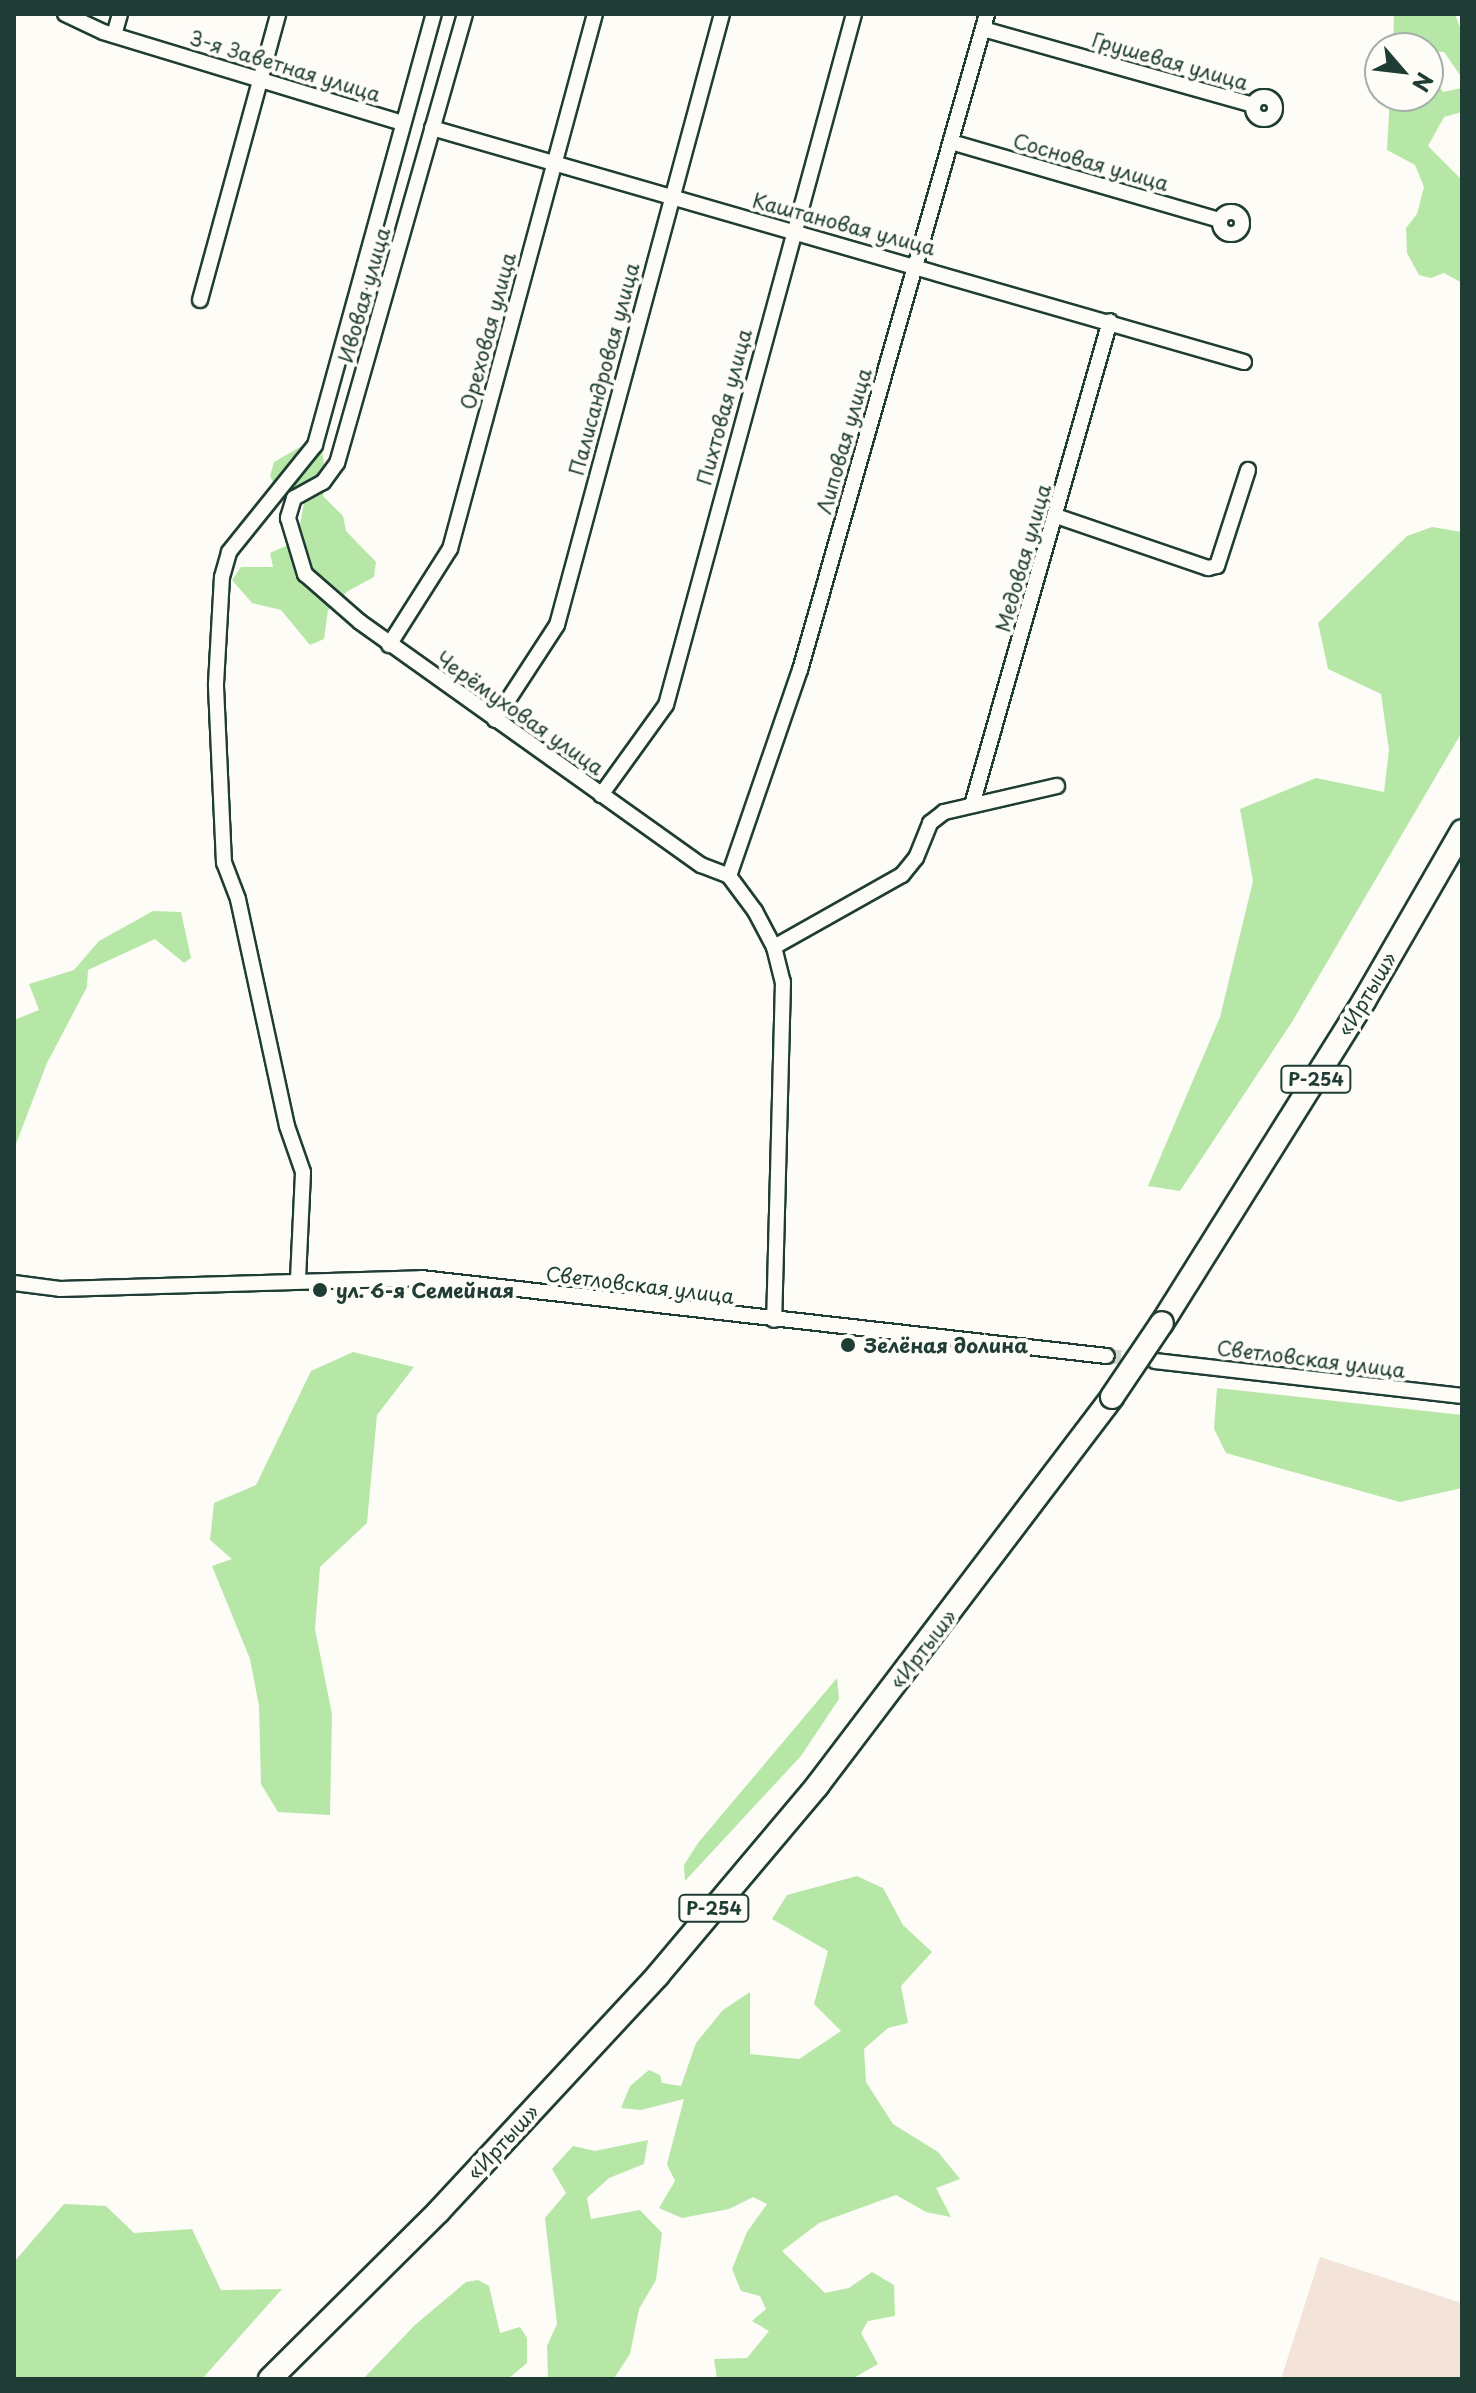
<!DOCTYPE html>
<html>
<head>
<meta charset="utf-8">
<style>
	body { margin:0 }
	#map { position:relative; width:1476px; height:2393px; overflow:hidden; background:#fdfcf7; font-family:"Playpen Sans",sans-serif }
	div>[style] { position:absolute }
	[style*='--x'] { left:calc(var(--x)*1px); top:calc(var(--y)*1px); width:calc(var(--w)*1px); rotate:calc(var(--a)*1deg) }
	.built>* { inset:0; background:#f3e3d8 }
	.green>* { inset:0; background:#b7e7a6 }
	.minor-tunnel>* { height:14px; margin-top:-7px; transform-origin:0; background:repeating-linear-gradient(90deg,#d1d6d0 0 14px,transparent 0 21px) }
	.roads { filter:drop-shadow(2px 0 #1f3d34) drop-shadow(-2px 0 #1f3d34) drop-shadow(0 2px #1f3d34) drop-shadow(0 -2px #1f3d34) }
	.minor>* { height:14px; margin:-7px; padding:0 7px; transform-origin:7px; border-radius:7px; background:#fdfcf7 }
	.minor>.ring { margin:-7px; padding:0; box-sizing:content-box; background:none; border:14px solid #fdfcf7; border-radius:50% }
	.highway>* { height:22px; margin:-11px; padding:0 11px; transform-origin:11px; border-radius:11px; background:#fdfcf7 }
	.bridges { filter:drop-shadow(2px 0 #1f3d34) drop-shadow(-2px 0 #1f3d34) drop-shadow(0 2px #1f3d34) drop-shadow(0 -2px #1f3d34) }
	.highway-bridge>* { height:22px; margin:-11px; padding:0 11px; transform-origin:11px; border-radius:11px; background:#fdfcf7 }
	.dots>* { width:22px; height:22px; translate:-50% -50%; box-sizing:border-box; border:4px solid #fdfcf7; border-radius:50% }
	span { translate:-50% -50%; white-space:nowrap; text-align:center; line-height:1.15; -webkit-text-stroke:8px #fdfcf7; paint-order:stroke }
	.shield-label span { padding:2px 6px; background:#fdfcf7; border:2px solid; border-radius:6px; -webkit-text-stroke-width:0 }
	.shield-label { font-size:18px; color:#1f3d34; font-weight:700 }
	.street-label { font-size:20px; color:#1f3d34 }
	.poi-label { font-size:20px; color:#1f3d34; font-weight:700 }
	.left { translate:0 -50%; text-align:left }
	.frame { position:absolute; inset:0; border:16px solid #1f3d34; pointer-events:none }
	.north { position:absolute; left:1364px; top:32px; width:80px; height:80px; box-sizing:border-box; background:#fdfcf7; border:2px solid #a4b0a9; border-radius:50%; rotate:118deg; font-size:22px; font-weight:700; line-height:32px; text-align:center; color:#1f3d34 }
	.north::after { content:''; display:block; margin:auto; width:28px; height:36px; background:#1f3d34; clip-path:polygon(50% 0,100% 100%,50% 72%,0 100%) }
</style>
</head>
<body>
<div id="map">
	<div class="built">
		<i style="clip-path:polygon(1320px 2257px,1462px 2303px,1462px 2379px,1281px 2379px)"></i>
	</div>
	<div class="green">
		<i style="clip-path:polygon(1394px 14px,1455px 14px,1462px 33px,1462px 78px,1444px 52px,1430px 51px,1428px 59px,1428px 48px,1393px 48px)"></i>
		<i style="clip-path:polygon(1428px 71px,1443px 92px,1462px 88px,1462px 112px,1444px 117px,1428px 146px,1462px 180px,1462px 283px,1444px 273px,1431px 278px,1419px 275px,1407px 253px,1406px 228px,1417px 214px,1424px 187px,1415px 165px,1387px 150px,1390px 96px,1428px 96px)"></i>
		<i style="clip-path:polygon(300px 447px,322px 452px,327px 481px,323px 496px,343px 516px,346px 531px,376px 562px,374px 577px,348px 591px,328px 610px,324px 639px,310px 645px,281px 610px,252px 603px,232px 580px,241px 567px,273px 567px,270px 553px,297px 541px,305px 497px,277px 490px,270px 476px,274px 462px)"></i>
		<i style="clip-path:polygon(1432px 527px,1462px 532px,1462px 732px,1292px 1022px,1180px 1191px,1148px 1186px,1220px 1017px,1253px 881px,1240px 809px,1316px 778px,1384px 792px,1389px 750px,1381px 694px,1328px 669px,1318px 623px,1407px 536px)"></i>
		<i style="clip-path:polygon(153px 911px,181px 912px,191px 958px,184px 963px,155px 939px,88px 970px,87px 987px,47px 1063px,14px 1149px,14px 1020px,39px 1010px,29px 984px,74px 970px,99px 941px)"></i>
		<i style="clip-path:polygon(353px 1352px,414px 1367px,377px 1415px,367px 1523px,320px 1567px,315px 1629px,332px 1714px,330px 1815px,278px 1812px,261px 1784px,259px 1706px,250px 1659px,212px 1566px,232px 1559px,210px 1540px,214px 1503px,256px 1485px,311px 1371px)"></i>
		<i style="clip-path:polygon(1217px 1388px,1462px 1415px,1462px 1488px,1400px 1502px,1226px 1453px,1214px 1429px)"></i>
		<i style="clip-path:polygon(837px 1678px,839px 1699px,801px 1756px,685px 1881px,684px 1865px,698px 1843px)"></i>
		<i style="clip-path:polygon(857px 1876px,883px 1888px,903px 1925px,932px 1952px,901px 1986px,908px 2023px,888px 2028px,864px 2049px,866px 2082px,893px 2124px,938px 2152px,960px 2179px,936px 2188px,951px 2217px,926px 2212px,896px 2195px,819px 2223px,782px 2251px,825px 2293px,849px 2288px,872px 2272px,894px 2285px,895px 2316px,868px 2321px,861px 2333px,878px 2364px,852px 2379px,717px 2379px,714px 2359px,747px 2358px,769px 2331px,752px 2321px,766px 2309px,760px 2296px,741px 2291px,732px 2269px,747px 2232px,767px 2204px,753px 2197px,729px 2209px,682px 2218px,659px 2208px,675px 2181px,667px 2164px,684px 2099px,641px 2110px,621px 2108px,630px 2086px,649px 2070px,660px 2075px,662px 2083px,681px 2086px,696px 2043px,723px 2010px,750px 1992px,750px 2054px,799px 2059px,841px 2031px,814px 2004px,828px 1951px,772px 1919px,787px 1895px)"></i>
		<i style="clip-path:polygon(648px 2140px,644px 2164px,609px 2178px,587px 2198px,591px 2219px,640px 2210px,662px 2233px,656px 2280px,639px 2309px,630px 2354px,615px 2377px,548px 2379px,547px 2346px,557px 2324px,545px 2218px,566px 2193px,552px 2169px,573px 2146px,595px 2151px)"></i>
		<i style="clip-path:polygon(64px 2204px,106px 2206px,134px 2233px,192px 2229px,221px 2290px,282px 2289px,202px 2379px,14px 2379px,14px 2262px)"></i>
		<i style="clip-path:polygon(478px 2280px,489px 2286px,500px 2333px,520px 2327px,527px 2338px,527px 2363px,508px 2379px,363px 2379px,415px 2325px,466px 2282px)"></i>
	</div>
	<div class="minor-tunnel">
		<i style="--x:1107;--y:1356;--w:36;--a:6"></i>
	</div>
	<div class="roads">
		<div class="minor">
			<i style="--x:65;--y:14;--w:42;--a:25.3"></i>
			<i style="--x:103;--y:32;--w:313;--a:16.9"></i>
			<i style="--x:465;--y:14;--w:467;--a:105.9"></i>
			<i style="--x:337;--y:463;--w:24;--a:126"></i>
			<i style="--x:323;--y:482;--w:33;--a:151"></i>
			<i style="--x:294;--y:498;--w:21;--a:107"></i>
			<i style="--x:288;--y:518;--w:59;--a:73.1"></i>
			<i style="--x:305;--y:574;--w:73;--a:41.1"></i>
			<i style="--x:360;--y:622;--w:419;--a:35.5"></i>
			<i style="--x:701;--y:865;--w:30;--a:21"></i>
			<i style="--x:729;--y:876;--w:44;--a:53.4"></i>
			<i style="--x:755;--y:911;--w:41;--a:62.2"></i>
			<i style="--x:774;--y:947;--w:36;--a:76"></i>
			<i style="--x:783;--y:982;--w:338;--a:91.5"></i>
			<i style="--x:983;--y:29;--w:281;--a:15.7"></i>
			<i style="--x:114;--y:35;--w:22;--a:-74"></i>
			<i class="ring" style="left:1253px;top:97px;width:8px;height:8px"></i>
			<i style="--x:432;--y:128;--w:845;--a:16.08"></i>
			<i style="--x:951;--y:142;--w:280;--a:16.2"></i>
			<i class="ring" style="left:1220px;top:212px;width:8px;height:8px"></i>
			<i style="--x:200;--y:300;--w:296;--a:-74.7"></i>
			<i style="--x:1056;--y:516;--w:161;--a:18.9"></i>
			<i style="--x:1208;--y:568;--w:9;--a:-13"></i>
			<i style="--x:1217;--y:566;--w:101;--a:-72.1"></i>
			<i style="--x:389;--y:645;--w:114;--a:-57.6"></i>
			<i style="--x:450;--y:549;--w:554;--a:-74.84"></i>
			<i style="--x:495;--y:720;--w:113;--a:-56.9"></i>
			<i style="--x:557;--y:625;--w:633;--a:-74.89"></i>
			<i style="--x:601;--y:795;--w:111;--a:-54.2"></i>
			<i style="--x:666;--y:705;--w:716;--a:-74.78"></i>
			<i style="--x:972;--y:805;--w:503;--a:-74.09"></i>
			<i style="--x:729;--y:876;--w:218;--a:-71"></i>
			<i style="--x:800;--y:670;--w:682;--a:-74.09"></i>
			<i style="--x:774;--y:947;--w:147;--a:-29.4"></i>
			<i style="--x:902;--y:875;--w:22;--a:-51"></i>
			<i style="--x:916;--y:858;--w:38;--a:-68"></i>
			<i style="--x:930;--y:823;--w:18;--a:-38"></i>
			<i style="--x:944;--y:812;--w:116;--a:-13"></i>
			<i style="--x:298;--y:1279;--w:107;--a:-87.3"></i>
			<i style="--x:303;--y:1172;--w:49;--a:-109.2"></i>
			<i style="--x:287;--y:1126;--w:232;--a:-102.2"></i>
			<i style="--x:238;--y:899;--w:39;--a:-111"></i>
			<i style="--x:224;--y:863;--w:179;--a:-92.6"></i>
			<i style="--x:216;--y:684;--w:107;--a:-86.8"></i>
			<i style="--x:222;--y:577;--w:26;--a:-74"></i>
			<i style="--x:229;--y:552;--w:137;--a:-51.2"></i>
			<i style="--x:315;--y:445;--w:447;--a:-74.6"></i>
			<i style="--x:14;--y:1283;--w:46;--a:7.4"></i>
			<i style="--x:60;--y:1289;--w:361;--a:-1.7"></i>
			<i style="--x:421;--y:1278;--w:690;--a:6.49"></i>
			<i style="--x:1155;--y:1361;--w:309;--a:6.5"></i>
		</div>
		<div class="highway">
			<i style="--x:1162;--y:1323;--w:380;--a:-57.9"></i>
			<i style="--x:1364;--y:1001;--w:196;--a:-60"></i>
			<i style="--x:270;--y:2379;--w:238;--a:-44.8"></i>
			<i style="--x:439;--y:2211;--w:322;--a:-47.1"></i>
			<i style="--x:658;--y:1975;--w:247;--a:-49.9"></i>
			<i style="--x:817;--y:1786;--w:488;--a:-52.8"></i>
		</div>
	</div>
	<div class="bridges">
		<div class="highway-bridge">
			<i style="--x:1112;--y:1397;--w:89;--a:-56"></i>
		</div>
	</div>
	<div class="dots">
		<i style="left:320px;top:1290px;background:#1f3d34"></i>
		<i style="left:848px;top:1345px;background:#1f3d34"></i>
	</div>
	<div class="shield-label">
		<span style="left:1316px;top:1079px">Р-254</span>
		<span style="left:714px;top:1908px">Р-254</span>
	</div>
	<div class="street-label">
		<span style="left:1170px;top:61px;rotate:16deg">Грушевая улица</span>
		<span style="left:285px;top:66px;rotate:17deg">3-я Заветная улица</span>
		<span style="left:1091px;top:162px;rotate:16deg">Сосновая улица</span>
		<span style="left:844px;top:224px;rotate:15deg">Каштановая улица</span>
		<span style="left:364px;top:295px;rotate:-74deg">Ивовая улица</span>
		<span style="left:488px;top:331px;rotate:-75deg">Ореховая улица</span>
		<span style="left:604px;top:369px;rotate:-75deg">Палисандровая улица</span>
		<span style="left:724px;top:407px;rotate:-75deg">Пихтовая улица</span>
		<span style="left:844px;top:441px;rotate:-74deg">Липовая улица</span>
		<span style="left:1023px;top:558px;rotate:-74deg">Медовая улица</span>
		<span style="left:520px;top:713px;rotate:35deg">Черёмуховая улица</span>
		<span style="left:1367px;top:994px;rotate:-59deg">«Иртыш»</span>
		<span style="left:640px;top:1285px;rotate:7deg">Светловская улица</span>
		<span style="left:1311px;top:1359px;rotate:7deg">Светловская улица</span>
		<span style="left:923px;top:1649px;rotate:-52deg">«Иртыш»</span>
		<span style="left:503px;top:2142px;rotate:-47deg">«Иртыш»</span>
	</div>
	<div class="poi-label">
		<span class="left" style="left:336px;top:1290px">ул. 6-я Семейная</span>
		<span class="left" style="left:864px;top:1345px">Зелёная долина</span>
	</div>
	<div class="frame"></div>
	<div class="north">N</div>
</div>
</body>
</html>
